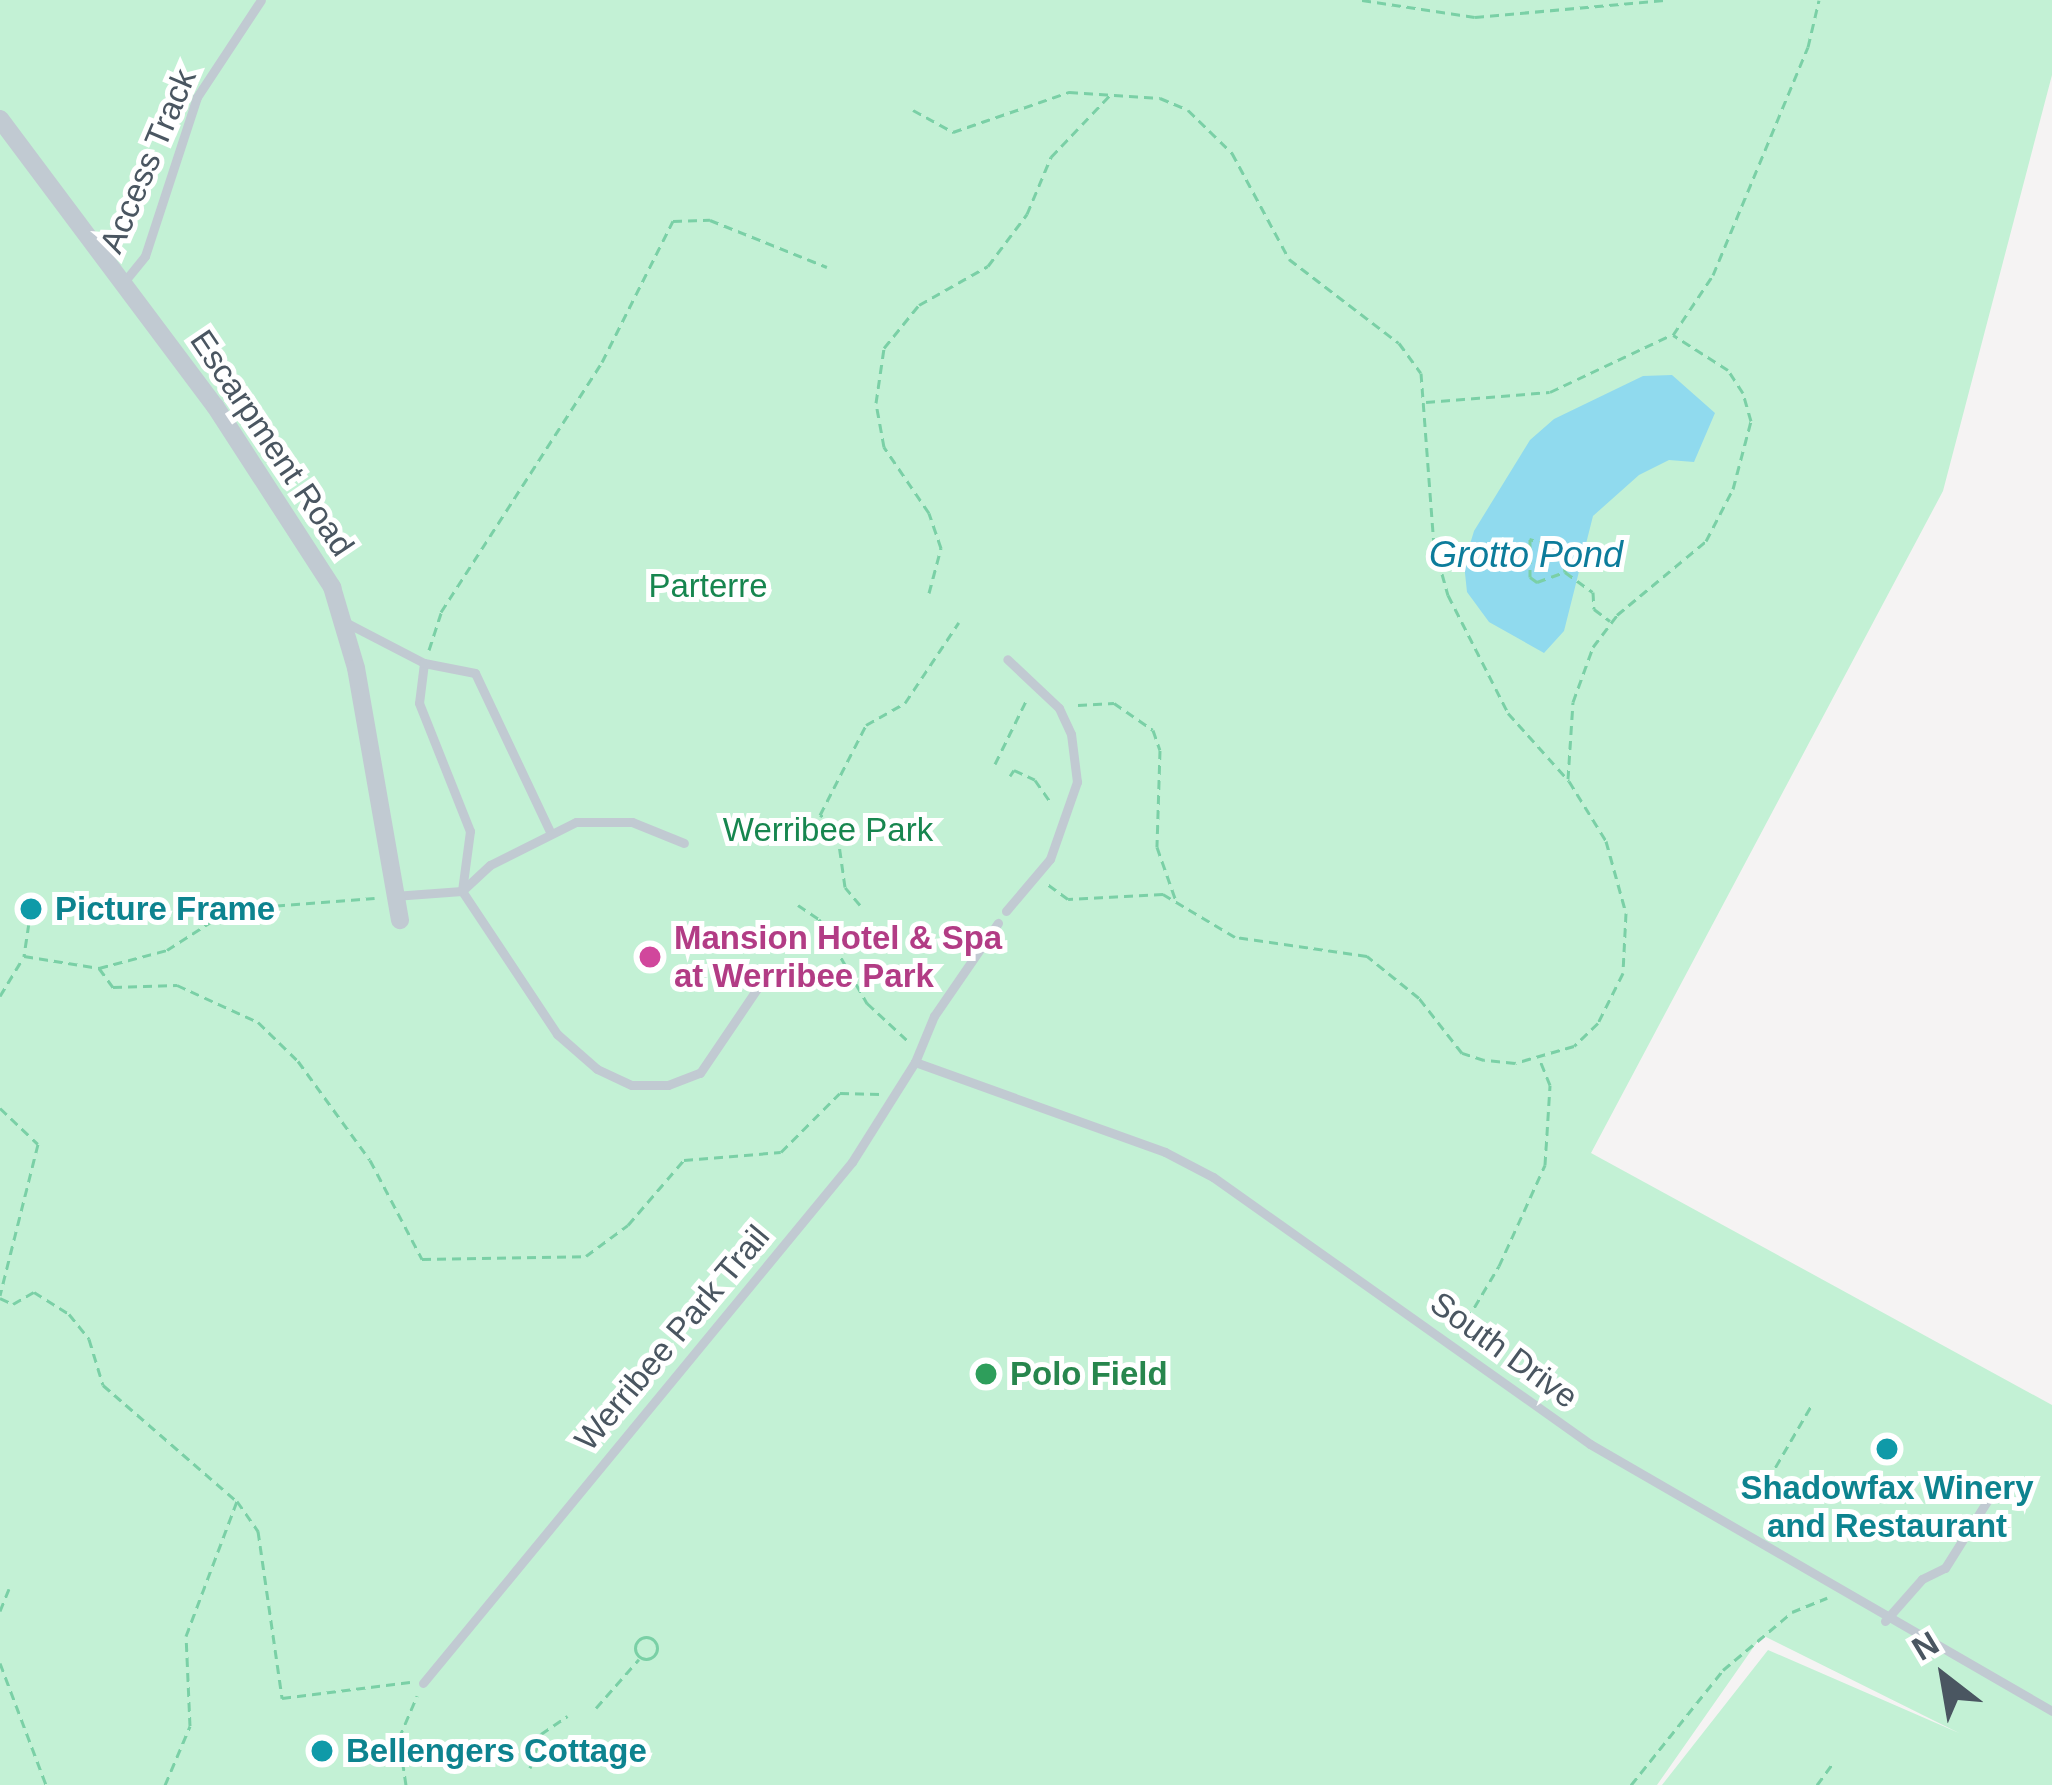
<!DOCTYPE html>
<html>
<head>
<meta charset="utf-8">
<style>
	body { margin:0 }
	#map { position:relative; width:2052px; height:1785px; overflow:hidden; background:#f5f3f3; font-family:Helvetica,sans-serif }
	div>[style] { position:absolute }
	[style*='--x'] { left:calc(var(--x)*1px); top:calc(var(--y)*1px); width:calc(var(--w)*1px); rotate:calc(var(--a)*1deg) }
	.green>* { inset:0; background:#c3f1d5 }
	.water>* { inset:0; background:#90daee }
	.path>* { height:3px; margin-top:-1.5px; transform-origin:0; background:repeating-linear-gradient(90deg,#7ad0a6 0 9px,transparent 0 15px) }
	.path>.ring { margin:-1.5px; padding:0; box-sizing:content-box; background:none; border:3px solid #7ad0a6; border-radius:50% }
	.lane>* { height:9px; margin:-4.5px; padding:0 4.5px; transform-origin:4.5px; border-radius:4.5px; background:#c1cad2 }
	.street>* { height:18px; margin:-9px; padding:0 9px; transform-origin:9px; border-radius:9px; background:#c1cad2 }
	.dots>* { width:33px; height:33px; translate:-50% -50%; box-sizing:border-box; border:6px solid #fff; border-radius:50% }
	span { translate:-50% -50%; white-space:nowrap; text-align:center; line-height:1.15; -webkit-text-stroke:10px #fff; paint-order:stroke }
	.street-label { font-size:33px; color:#4a5661 }
	.park-label { font-size:33px; color:#17864f }
	.culture-label { font-size:33px; color:#0d838f; font-weight:700 }
	.left { translate:0 -50%; text-align:left }
	.hotel-label { font-size:33px; color:#b23c85; font-weight:700 }
	.leisure-label { font-size:33px; color:#27864d; font-weight:700 }
	.water-label { font-size:36px; color:#0c7c9b; font-style:italic }
	.north { position:absolute; left:1884px; top:1617px; width:120px; height:120px; -webkit-text-stroke:9px #fff; paint-order:stroke; rotate:329deg; font-size:33px; font-weight:700; line-height:48px; text-align:center; color:#4a5661 }
	.north::after { content:''; display:block; margin:auto; width:42px; height:54px; background:#4a5661; clip-path:polygon(50% 0,100% 100%,50% 72%,0 100%) }
</style>
</head>
<body>
<div id="map">
	<div class="green">
		<i style="clip-path:polygon(0 0,2052px 0,2052px 75px,1943px 491px,1591px 1153px,2052px 1405px,2052px 1785px,1662px 1785px,1768px 1650px,1959px 1733px,1762px 1635px,1657px 1785px,0 1785px)"></i>
	</div>
	<div class="water">
		<i style="clip-path:polygon(1672px 375px,1715px 413px,1694px 462px,1669px 460px,1639px 475px,1593px 516px,1564px 631px,1544px 653px,1489px 622px,1467px 592px,1464px 564px,1474px 531px,1530px 440px,1554px 419px,1643px 376px)"></i>
	</div>
	<div class="path">
		<i style="--x:1362;--y:0;--w:114;--a:8.6"></i>
		<i style="--x:1475;--y:17;--w:190;--a:-5.1"></i>
		<i style="--x:913;--y:110;--w:46;--a:28.8"></i>
		<i style="--x:953;--y:132;--w:123;--a:-19"></i>
		<i style="--x:1069;--y:92;--w:91;--a:3.8"></i>
		<i style="--x:1160;--y:98;--w:30;--a:23"></i>
		<i style="--x:1188;--y:110;--w:62;--a:44.3"></i>
		<i style="--x:1232;--y:153;--w:120;--a:61.7"></i>
		<i style="--x:1289;--y:259;--w:138;--a:37.4"></i>
		<i style="--x:1399;--y:343;--w:37;--a:54"></i>
		<i style="--x:1421;--y:373;--w:172;--a:85.7"></i>
		<i style="--x:1434;--y:545;--w:52;--a:74.4"></i>
		<i style="--x:1448;--y:595;--w:132;--a:63"></i>
		<i style="--x:1508;--y:713;--w:91;--a:48.1"></i>
		<i style="--x:1569;--y:781;--w:70;--a:58.3"></i>
		<i style="--x:1606;--y:841;--w:75;--a:74.5"></i>
		<i style="--x:1626;--y:913;--w:60;--a:92.9"></i>
		<i style="--x:1623;--y:973;--w:56;--a:116.6"></i>
		<i style="--x:1598;--y:1023;--w:33;--a:136"></i>
		<i style="--x:1574;--y:1046;--w:61;--a:163.9"></i>
		<i style="--x:1515;--y:1063;--w:31;--a:-174"></i>
		<i style="--x:1484;--y:1060;--w:23;--a:-162"></i>
		<i style="--x:1462;--y:1053;--w:70;--a:-128"></i>
		<i style="--x:1419;--y:998;--w:67;--a:-141.1"></i>
		<i style="--x:1367;--y:956;--w:133;--a:-171.8"></i>
		<i style="--x:1235;--y:937;--w:84;--a:-149.2"></i>
		<i style="--x:1163;--y:894;--w:95;--a:177"></i>
		<i style="--x:1068;--y:899;--w:26;--a:-144"></i>
		<i style="--x:1426;--y:402;--w:124;--a:-4.6"></i>
		<i style="--x:1550;--y:392;--w:134;--a:-25.2"></i>
		<i style="--x:1565;--y:572;--w:23;--a:-97"></i>
		<i style="--x:1562;--y:549;--w:34;--a:-163"></i>
		<i style="--x:1530;--y:539;--w:38;--a:90"></i>
		<i style="--x:1530;--y:577;--w:9;--a:36"></i>
		<i style="--x:1537;--y:582;--w:30;--a:-20"></i>
		<i style="--x:1565;--y:572;--w:34;--a:36"></i>
		<i style="--x:1593;--y:592;--w:17;--a:87"></i>
		<i style="--x:1594;--y:609;--w:20;--a:37"></i>
		<i style="--x:929;--y:593;--w:47;--a:-75.1"></i>
		<i style="--x:941;--y:548;--w:37;--a:-109"></i>
		<i style="--x:929;--y:513;--w:80;--a:-124.3"></i>
		<i style="--x:884;--y:447;--w:45;--a:-100.3"></i>
		<i style="--x:876;--y:403;--w:56;--a:-81.7"></i>
		<i style="--x:884;--y:348;--w:55;--a:-50.9"></i>
		<i style="--x:919;--y:305;--w:79;--a:-29.5"></i>
		<i style="--x:988;--y:266;--w:65;--a:-53.1"></i>
		<i style="--x:1027;--y:214;--w:62;--a:-67.2"></i>
		<i style="--x:1051;--y:157;--w:87;--a:-46.4"></i>
		<i style="--x:429;--y:650;--w:40;--a:-72"></i>
		<i style="--x:441;--y:612;--w:297;--a:-57.2"></i>
		<i style="--x:602;--y:362;--w:158;--a:-63.3"></i>
		<i style="--x:673;--y:221;--w:37;--a:-2"></i>
		<i style="--x:710;--y:220;--w:126;--a:21.9"></i>
		<i style="--x:1078;--y:705;--w:36;--a:-3"></i>
		<i style="--x:1114;--y:703;--w:47;--a:34.7"></i>
		<i style="--x:1153;--y:730;--w:21;--a:71"></i>
		<i style="--x:1160;--y:750;--w:97;--a:91.8"></i>
		<i style="--x:1157;--y:847;--w:57;--a:70.6"></i>
		<i style="--x:995;--y:764;--w:70;--a:-63.8"></i>
		<i style="--x:1010;--y:776;--w:7;--a:-56"></i>
		<i style="--x:1014;--y:770;--w:23;--a:25"></i>
		<i style="--x:1035;--y:780;--w:28;--a:55"></i>
		<i style="--x:1568;--y:779;--w:77;--a:-86.3"></i>
		<i style="--x:1573;--y:702;--w:59;--a:-70"></i>
		<i style="--x:1593;--y:647;--w:40;--a:-53"></i>
		<i style="--x:1617;--y:615;--w:116;--a:-39.7"></i>
		<i style="--x:1706;--y:541;--w:59;--a:-62.6"></i>
		<i style="--x:1733;--y:489;--w:70;--a:-75.2"></i>
		<i style="--x:1751;--y:421;--w:29;--a:-106"></i>
		<i style="--x:1743;--y:393;--w:27;--a:-123"></i>
		<i style="--x:1728;--y:370;--w:65;--a:-147.5"></i>
		<i style="--x:1673;--y:335;--w:72;--a:-56.3"></i>
		<i style="--x:1713;--y:275;--w:247;--a:-67.4"></i>
		<i style="--x:1808;--y:47;--w:48;--a:-76.8"></i>
		<i style="--x:798;--y:905;--w:25;--a:34"></i>
		<i style="--x:819;--y:919;--w:97;--a:60.3"></i>
		<i style="--x:867;--y:1003;--w:56;--a:42.8"></i>
		<i style="--x:860;--y:905;--w:23;--a:-130"></i>
		<i style="--x:845;--y:887;--w:65;--a:-98"></i>
		<i style="--x:836;--y:823;--w:18;--a:-153"></i>
		<i style="--x:820;--y:815;--w:101;--a:-62.9"></i>
		<i style="--x:866;--y:725;--w:45;--a:-29.4"></i>
		<i style="--x:905;--y:703;--w:97;--a:-56.3"></i>
		<i style="--x:31;--y:909;--w:48;--a:98.5"></i>
		<i style="--x:24;--y:956;--w:76;--a:9.1"></i>
		<i style="--x:99;--y:968;--w:70;--a:-14.8"></i>
		<i style="--x:167;--y:950;--w:76;--a:-32.6"></i>
		<i style="--x:231;--y:909;--w:144;--a:-4.4"></i>
		<i style="--x:99;--y:968;--w:24;--a:54"></i>
		<i style="--x:113;--y:987;--w:64;--a:-1.8"></i>
		<i style="--x:177;--y:985;--w:89;--a:24.6"></i>
		<i style="--x:258;--y:1022;--w:56;--a:44.3"></i>
		<i style="--x:298;--y:1061;--w:122;--a:54"></i>
		<i style="--x:370;--y:1160;--w:112;--a:62.3"></i>
		<i style="--x:422;--y:1259;--w:164;--a:-1"></i>
		<i style="--x:586;--y:1256;--w:52;--a:-36.4"></i>
		<i style="--x:628;--y:1225;--w:86;--a:-49.3"></i>
		<i style="--x:684;--y:1160;--w:97;--a:-4.7"></i>
		<i style="--x:781;--y:1152;--w:83;--a:-45"></i>
		<i style="--x:840;--y:1093;--w:40;--a:1.4"></i>
		<i style="--x:0;--y:996;--w:44;--a:-58.8"></i>
		<i style="--x:0;--y:1108;--w:52;--a:43.5"></i>
		<i style="--x:38;--y:1144;--w:156;--a:104.1"></i>
		<i style="--x:0;--y:1298;--w:14;--a:25"></i>
		<i style="--x:13;--y:1304;--w:24;--a:-30"></i>
		<i style="--x:34;--y:1292;--w:41;--a:32.2"></i>
		<i style="--x:69;--y:1314;--w:32;--a:51"></i>
		<i style="--x:89;--y:1339;--w:48;--a:73.1"></i>
		<i style="--x:103;--y:1385;--w:174;--a:41"></i>
		<i style="--x:1459;--y:1333;--w:78;--a:-59.2"></i>
		<i style="--x:1499;--y:1266;--w:111;--a:-65.5"></i>
		<i style="--x:1545;--y:1165;--w:80;--a:-86.4"></i>
		<i style="--x:1550;--y:1085;--w:27;--a:-112"></i>
		<i style="--x:1768;--y:1480;--w:86;--a:-59.8"></i>
		<i style="--x:0;--y:1611;--w:24;--a:-68"></i>
		<i class="ring" style="left:635px;top:1637px;width:19px;height:19px"></i>
		<i style="--x:0;--y:1663;--w:130;--a:69.3"></i>
		<i style="--x:596;--y:1708;--w:65;--a:-48.7"></i>
		<i style="--x:530;--y:1768;--w:36;--a:-72"></i>
		<i style="--x:541;--y:1734;--w:32;--a:-34"></i>
		<i style="--x:165;--y:1785;--w:64;--a:-67"></i>
		<i style="--x:190;--y:1726;--w:90;--a:-92.5"></i>
		<i style="--x:186;--y:1636;--w:144;--a:-69.3"></i>
		<i style="--x:237;--y:1501;--w:37;--a:55"></i>
		<i style="--x:258;--y:1531;--w:169;--a:81.8"></i>
		<i style="--x:282;--y:1698;--w:129;--a:-7.1"></i>
		<i style="--x:406;--y:1785;--w:48;--a:-98.5"></i>
		<i style="--x:399;--y:1738;--w:46;--a:-66.8"></i>
		<i style="--x:1631;--y:1785;--w:147;--a:-51.3"></i>
		<i style="--x:1723;--y:1670;--w:90;--a:-40"></i>
		<i style="--x:1792;--y:1612;--w:38;--a:-22"></i>
		<i style="--x:1817;--y:1785;--w:29;--a:-54"></i>
	</div>
	<div class="lane">
		<i style="--x:124;--y:282;--w:33;--a:-51"></i>
		<i style="--x:145;--y:256;--w:167;--a:-71.9"></i>
		<i style="--x:197;--y:97;--w:116;--a:-56.6"></i>
		<i style="--x:343;--y:621;--w:91;--a:27.4"></i>
		<i style="--x:424;--y:663;--w:40;--a:97.1"></i>
		<i style="--x:419;--y:703;--w:138;--a:68.3"></i>
		<i style="--x:470;--y:831;--w:61;--a:97.6"></i>
		<i style="--x:462;--y:891;--w:172;--a:56.4"></i>
		<i style="--x:557;--y:1034;--w:53;--a:41.2"></i>
		<i style="--x:597;--y:1069;--w:38;--a:25"></i>
		<i style="--x:632;--y:1085;--w:36;--a:0"></i>
		<i style="--x:668;--y:1085;--w:34;--a:-21"></i>
		<i style="--x:700;--y:1073;--w:105;--a:-55.9"></i>
		<i style="--x:424;--y:663;--w:52;--a:11.1"></i>
		<i style="--x:475;--y:673;--w:176;--a:64.7"></i>
		<i style="--x:394;--y:896;--w:68;--a:-4.2"></i>
		<i style="--x:462;--y:891;--w:38;--a:-43"></i>
		<i style="--x:490;--y:865;--w:96;--a:-26.6"></i>
		<i style="--x:576;--y:822;--w:56;--a:0"></i>
		<i style="--x:632;--y:822;--w:56;--a:22"></i>
		<i style="--x:1006;--y:911;--w:68;--a:-49.8"></i>
		<i style="--x:1050;--y:859;--w:82;--a:-70.7"></i>
		<i style="--x:1077;--y:782;--w:48;--a:-97.1"></i>
		<i style="--x:1071;--y:734;--w:29;--a:-115"></i>
		<i style="--x:1059;--y:708;--w:71;--a:-136.7"></i>
		<i style="--x:915;--y:1062;--w:266;--a:19.8"></i>
		<i style="--x:1165;--y:1152;--w:54;--a:27.5"></i>
		<i style="--x:1213;--y:1177;--w:462;--a:35.3"></i>
		<i style="--x:1590;--y:1444;--w:534;--a:30.02"></i>
		<i style="--x:1885;--y:1621;--w:56;--a:-48.6"></i>
		<i style="--x:1922;--y:1579;--w:25;--a:-26"></i>
		<i style="--x:1945;--y:1568;--w:92;--a:-57.9"></i>
		<i style="--x:423;--y:1683;--w:675;--a:-50.53"></i>
		<i style="--x:852;--y:1162;--w:118;--a:-57.8"></i>
		<i style="--x:915;--y:1062;--w:50;--a:-67.6"></i>
		<i style="--x:934;--y:1016;--w:113;--a:-55.5"></i>
	</div>
	<div class="street">
		<i style="--x:0;--y:119;--w:359;--a:53.2"></i>
		<i style="--x:215;--y:406;--w:216;--a:57.1"></i>
		<i style="--x:332;--y:587;--w:84;--a:73.5"></i>
		<i style="--x:356;--y:668;--w:256;--a:80.1"></i>
	</div>
	<div class="dots">
		<i style="left:31px;top:909px;background:#0f9aa8"></i>
		<i style="left:650px;top:957px;background:#d1479c"></i>
		<i style="left:986px;top:1374px;background:#2e9e5b"></i>
		<i style="left:1887px;top:1449px;background:#0f9aa8"></i>
		<i style="left:322px;top:1751px;background:#0f9aa8"></i>
	</div>
	<div class="street-label">
		<span style="left:148px;top:161px;rotate:-67deg">Access Track</span>
		<span style="left:272px;top:443px;rotate:56deg">Escarpment Road</span>
		<span style="left:672px;top:1338px;rotate:-50deg">Werribee Park Trail</span>
		<span style="left:1504px;top:1350px;rotate:36deg">South Drive</span>
	</div>
	<div class="park-label">
		<span style="left:708px;top:586px">Parterre</span>
		<span style="left:828px;top:830px">Werribee Park</span>
	</div>
	<div class="culture-label">
		<span class="left" style="left:55px;top:909px">Picture Frame</span>
		<span style="left:1887px;top:1507px">Shadowfax Winery<br>and Restaurant</span>
		<span class="left" style="left:346px;top:1751px">Bellengers Cottage</span>
	</div>
	<div class="hotel-label">
		<span class="left" style="left:674px;top:957px">Mansion Hotel &amp; Spa<br>at Werribee Park</span>
	</div>
	<div class="leisure-label">
		<span class="left" style="left:1010px;top:1374px">Polo Field</span>
	</div>
	<div class="water-label">
		<span style="left:1526px;top:555px">Grotto Pond</span>
	</div>
	<div class="north">N</div>
</div>
</body>
</html>
